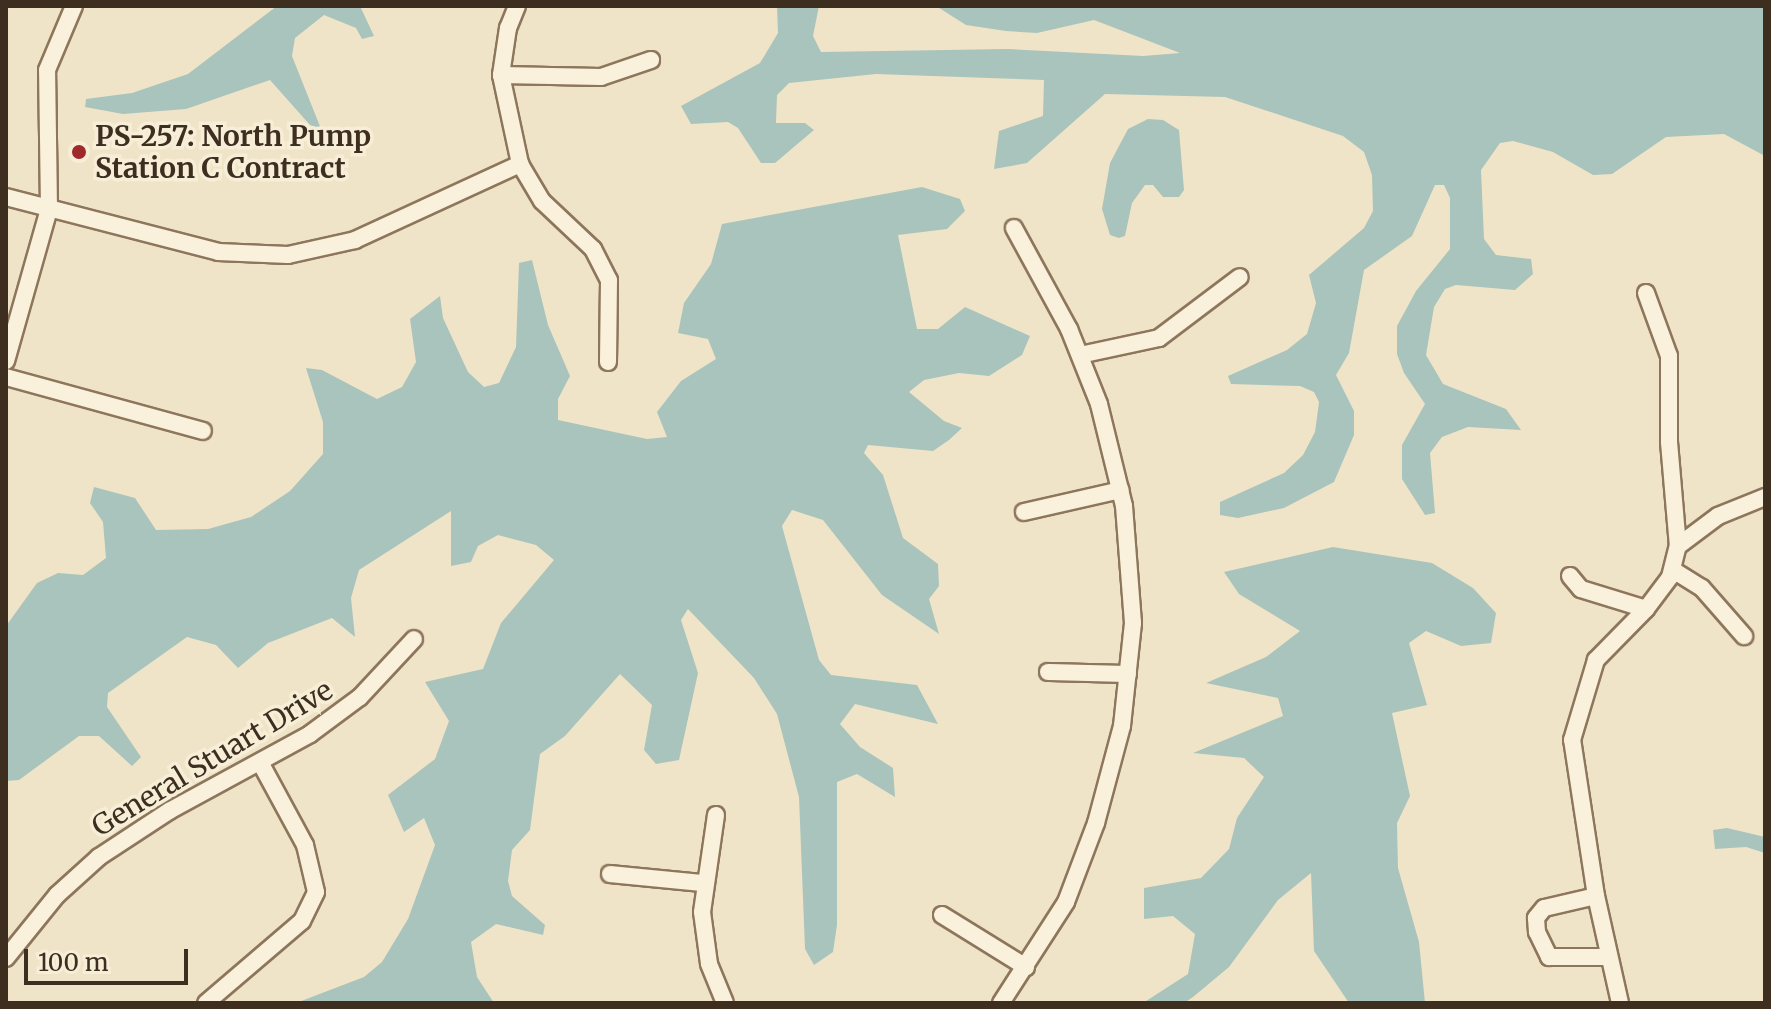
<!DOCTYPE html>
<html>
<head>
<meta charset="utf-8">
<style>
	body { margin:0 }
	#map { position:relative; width:1771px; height:1009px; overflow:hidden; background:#f0e4c8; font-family:Merriweather,serif }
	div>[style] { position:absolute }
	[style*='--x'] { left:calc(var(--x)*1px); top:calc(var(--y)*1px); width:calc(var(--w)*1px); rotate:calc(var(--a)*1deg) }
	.water>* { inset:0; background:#a9c4bc }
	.roads { filter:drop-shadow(2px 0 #8d765c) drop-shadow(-2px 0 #8d765c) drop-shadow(0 2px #8d765c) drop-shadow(0 -2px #8d765c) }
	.minor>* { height:16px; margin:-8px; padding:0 8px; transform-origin:8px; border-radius:8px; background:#faf1dc }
	.dots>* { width:22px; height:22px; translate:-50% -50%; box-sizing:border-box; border:4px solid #f7eed8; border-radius:50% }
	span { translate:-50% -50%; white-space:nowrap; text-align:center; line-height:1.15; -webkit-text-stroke:7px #f7eed8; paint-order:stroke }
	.poi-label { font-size:28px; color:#3d2e20; font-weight:700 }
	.left { translate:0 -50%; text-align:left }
	.street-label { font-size:28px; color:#3d2e20 }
	.frame { position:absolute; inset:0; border:8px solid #3d2e20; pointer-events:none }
	.scale { position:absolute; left:24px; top:949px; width:164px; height:36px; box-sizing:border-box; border:4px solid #3d2e20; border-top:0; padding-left:10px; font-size:24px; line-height:28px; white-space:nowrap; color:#3d2e20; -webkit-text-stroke:6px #f7eed8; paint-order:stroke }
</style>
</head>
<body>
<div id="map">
	<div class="water">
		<i style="clip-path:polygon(277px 6px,360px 6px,374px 36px,362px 39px,356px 28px,324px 15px,295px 38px,292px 56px,321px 129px,310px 125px,270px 80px,186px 109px,123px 114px,85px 107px,86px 99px,132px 93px,188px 74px)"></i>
		<i style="clip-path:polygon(777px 6px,819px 6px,813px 36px,821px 52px,1008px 49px,1143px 56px,1180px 53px,1094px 20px,1037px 33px,1006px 31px,966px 25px,936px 6px,1765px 6px,1765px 156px,1724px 134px,1666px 137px,1612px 174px,1593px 175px,1553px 152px,1513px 141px,1500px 143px,1481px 170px,1484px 239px,1496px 255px,1531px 259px,1533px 274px,1515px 290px,1456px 285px,1445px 289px,1434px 307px,1426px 355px,1443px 384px,1506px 409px,1521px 430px,1468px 427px,1442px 437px,1430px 453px,1435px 513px,1425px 515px,1402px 479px,1402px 445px,1425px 404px,1404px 373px,1397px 354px,1397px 326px,1416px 291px,1450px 249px,1450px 198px,1444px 185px,1435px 185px,1412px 236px,1364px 270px,1349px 353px,1336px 375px,1354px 411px,1354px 435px,1334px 482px,1284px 508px,1238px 518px,1220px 515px,1220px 502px,1284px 473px,1303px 455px,1315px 432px,1319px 402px,1314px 392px,1300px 386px,1231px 384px,1228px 376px,1287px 350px,1307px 334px,1316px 303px,1309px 275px,1364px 228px,1373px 211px,1372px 175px,1364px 152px,1343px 136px,1225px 97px,1105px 94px,1027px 163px,994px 169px,999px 131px,1043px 116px,1044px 80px,876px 74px,789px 83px,777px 95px,776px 123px,805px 123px,814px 130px,775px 163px,761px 163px,738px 128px,728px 122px,691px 124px,681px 106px,760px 63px,778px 33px)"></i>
		<i style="clip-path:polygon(1148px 119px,1163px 120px,1179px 130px,1184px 190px,1179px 197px,1163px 197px,1153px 185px,1145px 185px,1132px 203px,1125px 236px,1119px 238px,1110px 235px,1102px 209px,1110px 163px,1128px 129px)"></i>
		<i style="clip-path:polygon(922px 187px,960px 199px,965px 211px,947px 229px,898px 235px,917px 329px,938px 329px,965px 307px,1030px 336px,1022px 355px,989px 376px,959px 373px,924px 380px,909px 392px,944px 421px,962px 428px,949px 440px,933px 451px,868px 445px,864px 453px,883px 475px,903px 538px,938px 564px,939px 586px,929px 599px,939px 634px,882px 595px,823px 520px,792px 510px,782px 526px,819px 660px,831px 675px,917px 685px,938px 724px,855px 704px,840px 724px,860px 747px,893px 768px,895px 797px,857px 774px,837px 782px,837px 925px,833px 952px,814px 965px,805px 949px,799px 797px,777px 714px,754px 678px,688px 609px,681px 620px,698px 673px,679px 760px,656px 764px,644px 750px,652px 705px,620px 674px,565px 736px,540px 754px,530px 830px,512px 850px,508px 881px,512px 896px,545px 925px,543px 935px,496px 924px,471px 942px,477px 977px,494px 1003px,296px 1003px,364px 977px,382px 962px,408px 919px,435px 845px,424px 818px,404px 832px,388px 795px,435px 759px,449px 721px,425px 682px,483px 669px,501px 623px,554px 560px,536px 545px,498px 535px,478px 546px,471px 562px,451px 566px,451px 511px,359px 570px,351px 598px,355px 637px,332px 618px,268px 643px,238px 668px,216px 645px,187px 637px,108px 693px,107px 707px,141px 757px,132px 766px,99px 736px,79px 736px,19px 780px,6px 781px,6px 626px,37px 583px,58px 573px,83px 575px,106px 558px,103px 522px,90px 503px,94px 487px,135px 498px,156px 530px,208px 529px,251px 517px,290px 491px,323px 454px,323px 422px,306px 368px,322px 370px,377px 399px,402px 387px,416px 362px,410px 319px,440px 296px,443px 318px,468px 372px,484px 387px,499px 383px,516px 347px,519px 263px,532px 260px,548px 325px,570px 376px,558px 399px,558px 420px,647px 439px,667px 437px,657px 412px,681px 381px,716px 359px,708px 339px,678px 333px,684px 303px,711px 264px,722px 224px)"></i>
		<i style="clip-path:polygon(1333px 547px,1432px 563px,1473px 588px,1496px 613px,1491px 643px,1461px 646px,1426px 631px,1409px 643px,1427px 705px,1392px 713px,1410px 796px,1397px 823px,1398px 868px,1419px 942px,1425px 1003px,1349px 1003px,1314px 951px,1311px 873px,1278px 900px,1229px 967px,1193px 997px,1184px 1003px,1143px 1003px,1188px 974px,1195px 934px,1173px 916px,1144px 919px,1144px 888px,1201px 878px,1229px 849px,1237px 818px,1264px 777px,1244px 758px,1193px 753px,1283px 716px,1278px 698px,1206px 683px,1266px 657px,1300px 631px,1239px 594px,1224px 572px)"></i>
		<i style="clip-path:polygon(1727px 828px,1765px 837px,1765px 853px,1746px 847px,1715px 849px,1713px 830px)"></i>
	</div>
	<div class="roads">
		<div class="minor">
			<i style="--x:517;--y:6;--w:24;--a:112"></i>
			<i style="--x:508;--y:28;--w:48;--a:98.5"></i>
			<i style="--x:501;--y:75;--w:91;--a:77.9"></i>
			<i style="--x:520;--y:164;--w:43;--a:59.3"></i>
			<i style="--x:542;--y:201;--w:70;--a:43.3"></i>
			<i style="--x:593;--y:249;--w:35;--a:63"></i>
			<i style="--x:609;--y:280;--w:82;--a:90.7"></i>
			<i style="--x:501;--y:75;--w:100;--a:1.1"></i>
			<i style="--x:601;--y:77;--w:53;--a:-18.8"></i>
			<i style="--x:6;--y:197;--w:219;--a:14.5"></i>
			<i style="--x:218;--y:252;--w:70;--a:2.5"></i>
			<i style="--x:288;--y:255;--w:69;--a:-12.6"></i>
			<i style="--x:355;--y:240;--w:182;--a:-24.7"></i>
			<i style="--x:1646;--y:293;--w:67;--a:69.9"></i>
			<i style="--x:1669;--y:356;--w:86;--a:90"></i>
			<i style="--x:1669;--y:442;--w:104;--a:85.1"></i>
			<i style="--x:1080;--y:355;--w:81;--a:-12.1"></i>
			<i style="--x:1159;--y:338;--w:101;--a:-37"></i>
			<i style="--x:6;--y:361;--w:158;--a:-74.2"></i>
			<i style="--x:49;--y:209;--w:139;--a:-90.8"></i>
			<i style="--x:47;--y:70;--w:69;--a:-67.1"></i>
			<i style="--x:6;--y:377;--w:204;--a:15.3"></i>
			<i style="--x:1024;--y:512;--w:99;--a:-12.8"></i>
			<i style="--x:1673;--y:570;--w:34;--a:32"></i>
			<i style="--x:1702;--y:588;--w:64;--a:48.8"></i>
			<i style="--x:1570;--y:576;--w:17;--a:50"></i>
			<i style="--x:1581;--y:589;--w:68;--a:17.1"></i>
			<i style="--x:1646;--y:609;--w:40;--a:-53"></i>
			<i style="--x:1670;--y:577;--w:32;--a:-76"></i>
			<i style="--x:1678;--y:546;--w:50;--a:-36.9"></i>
			<i style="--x:1718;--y:516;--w:51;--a:-22"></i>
			<i style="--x:1048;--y:672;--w:80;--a:1.4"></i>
			<i style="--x:716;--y:815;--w:98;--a:98.2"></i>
			<i style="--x:702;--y:912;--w:52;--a:82.3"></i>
			<i style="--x:709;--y:964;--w:42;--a:67.7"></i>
			<i style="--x:610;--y:874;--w:92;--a:5.6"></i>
			<i style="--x:1596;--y:896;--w:53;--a:167"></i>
			<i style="--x:1544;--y:908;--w:13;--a:129"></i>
			<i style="--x:1536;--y:918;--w:14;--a:86"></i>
			<i style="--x:1537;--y:932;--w:28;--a:64"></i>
			<i style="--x:1549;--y:957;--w:60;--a:0"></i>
			<i style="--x:942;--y:915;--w:99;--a:31.8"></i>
			<i style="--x:6;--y:958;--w:81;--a:-51"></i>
			<i style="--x:57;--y:895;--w:57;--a:-42.1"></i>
			<i style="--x:99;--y:857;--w:84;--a:-33.3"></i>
			<i style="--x:169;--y:811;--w:161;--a:-28.6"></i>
			<i style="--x:310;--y:734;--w:62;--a:-36.5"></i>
			<i style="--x:360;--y:697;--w:79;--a:-47"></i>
			<i style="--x:206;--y:1003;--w:126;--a:-40.5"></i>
			<i style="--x:302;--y:921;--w:32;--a:-64"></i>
			<i style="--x:316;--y:892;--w:48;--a:-103.2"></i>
			<i style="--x:305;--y:845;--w:94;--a:-118.5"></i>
			<i style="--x:1001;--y:1003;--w:120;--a:-57.2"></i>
			<i style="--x:1066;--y:902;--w:85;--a:-69.2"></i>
			<i style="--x:1096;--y:823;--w:100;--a:-75"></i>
			<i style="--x:1122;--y:726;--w:104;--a:-83.9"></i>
			<i style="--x:1133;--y:623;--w:117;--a:-94.4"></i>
			<i style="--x:1124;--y:506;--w:105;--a:-103.8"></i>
			<i style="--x:1099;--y:404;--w:81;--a:-111.8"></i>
			<i style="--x:1069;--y:329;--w:115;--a:-118.6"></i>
			<i style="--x:1620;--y:1003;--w:110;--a:-102.6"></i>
			<i style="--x:1596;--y:896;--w:158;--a:-98.7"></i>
			<i style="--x:1572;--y:740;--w:84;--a:-73.3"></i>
			<i style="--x:1596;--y:660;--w:71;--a:-45.6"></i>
		</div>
	</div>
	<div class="dots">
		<i style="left:79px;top:152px;background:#9e2a2b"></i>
	</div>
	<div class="poi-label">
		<span class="left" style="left:95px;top:152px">PS-257: North Pump<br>Station C Contract</span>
	</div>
	<div class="street-label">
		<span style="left:212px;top:758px;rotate:-31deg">General Stuart Drive</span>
	</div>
	<div class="frame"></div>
	<div class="scale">100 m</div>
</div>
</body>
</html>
